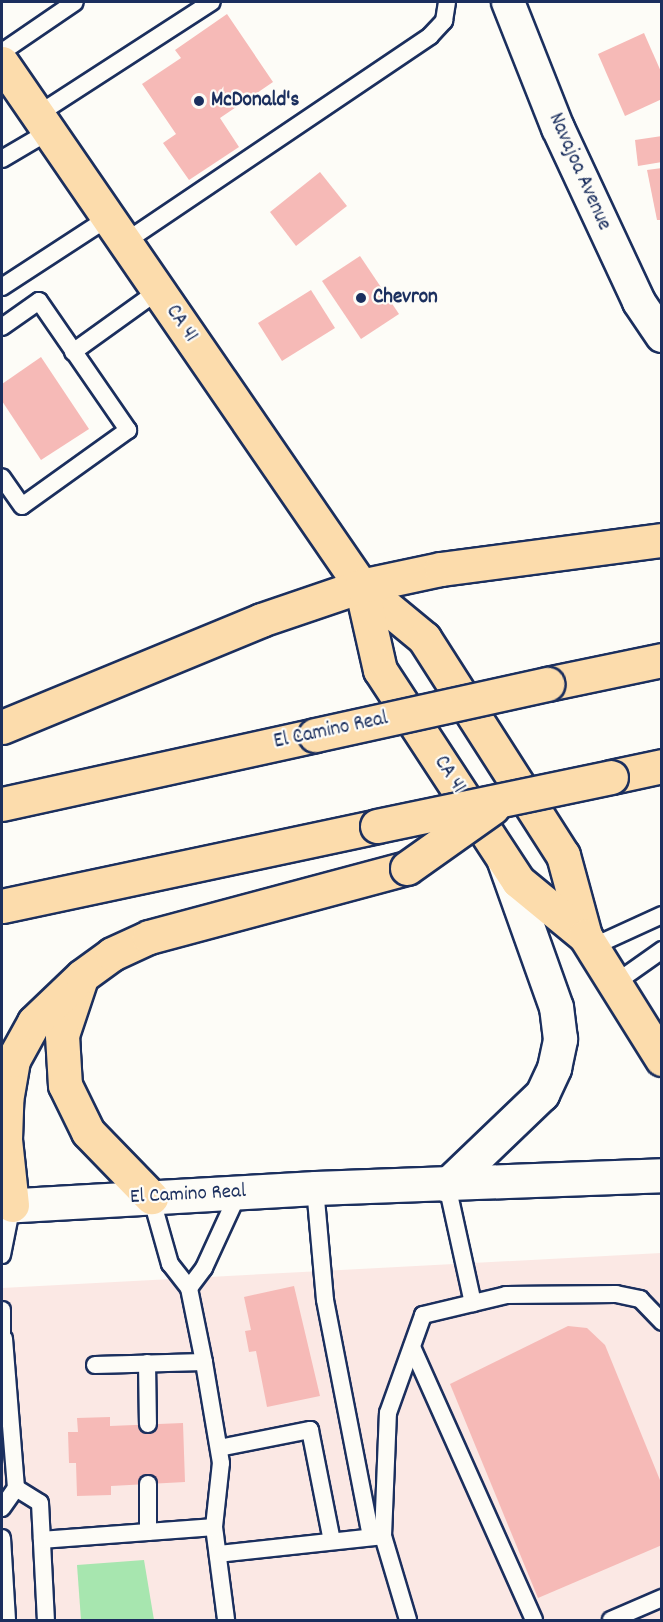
<!DOCTYPE html>
<html>
<head>
<meta charset="utf-8">
<style>
	body { margin:0 }
	#map { position:relative; width:663px; height:1622px; overflow:hidden; background:#fdfcf7; font-family:Dekko,sans-serif }
	div>[style] { position:absolute }
	[style*='--x'] { left:calc(var(--x)*1px); top:calc(var(--y)*1px); width:calc(var(--w)*1px); rotate:calc(var(--a)*1deg) }
	.built>* { inset:0; background:#fbe8e4 }
	.green>* { inset:0; background:#a7e6af }
	.building>* { inset:0; background:#f6bab7 }
	.roads { filter:drop-shadow(2px 0 #1b2f5e) drop-shadow(-2px 0 #1b2f5e) drop-shadow(0 2px #1b2f5e) drop-shadow(0 -2px #1b2f5e) }
	.service>* { height:16px; margin:-8px; padding:0 8px; transform-origin:8px; border-radius:8px; background:#fdfcf7 }
	.minor>* { height:32px; margin:-16px; padding:0 16px; transform-origin:16px; border-radius:16px; background:#fdfcf7 }
	.secondary>* { height:33px; margin:-16.5px; padding:0 16.5px; transform-origin:16.5px; border-radius:16.5px; background:#fdfcf7 }
	.primary>* { height:33px; margin:-16.5px; padding:0 16.5px; transform-origin:16.5px; border-radius:16.5px; background:#fcdcac }
	.motorway>* { height:33px; margin:-16.5px; padding:0 16.5px; transform-origin:16.5px; border-radius:16.5px; background:#fcdcac }
	.bridges { filter:drop-shadow(2px 0 #1b2f5e) drop-shadow(-2px 0 #1b2f5e) drop-shadow(0 2px #1b2f5e) drop-shadow(0 -2px #1b2f5e) }
	.motorway-bridge>* { height:33px; margin:-16.5px; padding:0 16.5px; transform-origin:16.5px; border-radius:16.5px; background:#fcdcac }
	.dots>* { width:16px; height:16px; translate:-50% -50%; box-sizing:border-box; border:3px solid #fdfcf7; border-radius:50% }
	span { translate:-50% -50%; white-space:nowrap; text-align:center; line-height:1.15; -webkit-text-stroke:4.5px #fdfcf7; paint-order:stroke }
	.poi-label { font-size:21px; color:#1b2f5e; font-weight:700 }
	.left { translate:0 -50%; text-align:left }
	.street-label { font-size:21px; color:#1b2f5e }
	.frame { position:absolute; inset:0; border:3px solid #1b2f5e; pointer-events:none }
</style>
</head>
<body>
<div id="map">
	<div class="built">
		<i style="clip-path:polygon(661px 1253px,661px 1620px,2px 1620px,2px 1288px)"></i>
	</div>
	<div class="green">
		<i style="clip-path:polygon(144px 1560px,154px 1620px,81px 1620px,77px 1565px)"></i>
	</div>
	<div class="building">
		<i style="clip-path:polygon(227px 14px,273px 82px,220px 118px,239px 147px,189px 180px,163px 143px,176px 134px,142px 84px,181px 58px,175px 50px)"></i>
		<i style="clip-path:polygon(644px 33px,662px 74px,662px 99px,625px 116px,598px 54px)"></i>
		<i style="clip-path:polygon(662px 136px,662px 162px,638px 166px,635px 140px)"></i>
		<i style="clip-path:polygon(662px 168px,662px 220px,657px 220px,647px 170px)"></i>
		<i style="clip-path:polygon(320px 172px,347px 206px,296px 246px,270px 212px)"></i>
		<i style="clip-path:polygon(360px 256px,399px 314px,361px 339px,322px 281px)"></i>
		<i style="clip-path:polygon(311px 290px,335px 328px,282px 361px,258px 323px)"></i>
		<i style="clip-path:polygon(41px 357px,89px 429px,41px 460px,2px 401px,2px 384px)"></i>
		<i style="clip-path:polygon(294px 1286px,320px 1396px,267px 1407px,256px 1351px,249px 1352px,245px 1331px,251px 1330px,244px 1297px)"></i>
		<i style="clip-path:polygon(568px 1326px,587px 1328px,605px 1345px,662px 1485px,662px 1545px,538px 1598px,450px 1384px)"></i>
		<i style="clip-path:polygon(110px 1417px,110px 1426px,183px 1423px,185px 1482px,111px 1486px,111px 1495px,77px 1496px,76px 1463px,69px 1463px,68px 1432px,78px 1432px,77px 1418px)"></i>
	</div>
	<div class="roads">
		<div class="service">
			<i style="--x:2;--y:52;--w:88;--a:-34.4"></i>
			<i style="--x:37;--y:115;--w:208;--a:-32.9"></i>
			<i style="--x:2;--y:159;--w:53;--a:-30.4"></i>
			<i style="--x:125;--y:242;--w:368;--a:-34"></i>
			<i style="--x:430;--y:36;--w:21;--a:-47"></i>
			<i style="--x:444;--y:21;--w:19;--a:-81"></i>
			<i style="--x:2;--y:287;--w:126;--a:-33.1"></i>
			<i style="--x:2;--y:327;--w:45;--a:-35.1"></i>
			<i style="--x:39;--y:301;--w:157;--a:55.4"></i>
			<i style="--x:128;--y:430;--w:130;--a:144.4"></i>
			<i style="--x:22;--y:506;--w:35;--a:-125"></i>
			<i style="--x:73;--y:352;--w:105;--a:-35.7"></i>
			<i style="--x:592;--y:947;--w:77;--a:-24.6"></i>
			<i style="--x:614;--y:984;--w:59;--a:-35.3"></i>
			<i style="--x:447;--y:1185;--w:121;--a:77.6"></i>
			<i style="--x:315;--y:1188;--w:112;--a:84.9"></i>
			<i style="--x:325;--y:1300;--w:241;--a:79"></i>
			<i style="--x:2;--y:1255;--w:51;--a:-78.7"></i>
			<i style="--x:189;--y:1288;--w:25;--a:-53"></i>
			<i style="--x:204;--y:1268;--w:84;--a:-65.3"></i>
			<i style="--x:2;--y:1310;--w:28;--a:90"></i>
			<i style="--x:412;--y:1347;--w:299;--a:65.9"></i>
			<i style="--x:147;--y:1363;--w:61;--a:89.1"></i>
			<i style="--x:95;--y:1365;--w:109;--a:-1.6"></i>
			<i style="--x:219;--y:1448;--w:93;--a:-11.2"></i>
			<i style="--x:310;--y:1430;--w:113;--a:78.8"></i>
			<i style="--x:148;--y:1484;--w:48;--a:90"></i>
			<i style="--x:16;--y:1488;--w:28;--a:32"></i>
			<i style="--x:40;--y:1503;--w:117;--a:87.1"></i>
			<i style="--x:2;--y:1508;--w:24;--a:-55"></i>
			<i style="--x:16;--y:1488;--w:150;--a:-94.6"></i>
			<i style="--x:214;--y:1527;--w:94;--a:82.6"></i>
			<i style="--x:383;--y:1536;--w:88;--a:73.4"></i>
			<i style="--x:2;--y:1538;--w:82;--a:86.5"></i>
			<i style="--x:42;--y:1540;--w:172;--a:-4.3"></i>
			<i style="--x:214;--y:1527;--w:64;--a:-83.8"></i>
			<i style="--x:221;--y:1463;--w:102;--a:-99.6"></i>
			<i style="--x:204;--y:1362;--w:76;--a:-101.5"></i>
			<i style="--x:189;--y:1288;--w:31;--a:-128"></i>
			<i style="--x:170;--y:1264;--w:70;--a:-105.8"></i>
			<i style="--x:218;--y:1554;--w:166;--a:-6.2"></i>
			<i style="--x:383;--y:1536;--w:123;--a:-87.7"></i>
			<i style="--x:388;--y:1413;--w:104;--a:-70.3"></i>
			<i style="--x:423;--y:1315;--w:85;--a:-13.5"></i>
			<i style="--x:506;--y:1295;--w:110;--a:-0.5"></i>
			<i style="--x:616;--y:1294;--w:25;--a:12"></i>
			<i style="--x:640;--y:1299;--w:32;--a:46"></i>
			<i style="--x:611;--y:1620;--w:56;--a:-23.3"></i>
		</div>
		<div class="minor">
			<i style="--x:508;--y:2;--w:136;--a:68.4"></i>
			<i style="--x:558;--y:128;--w:192;--a:65"></i>
			<i style="--x:639;--y:302;--w:41;--a:55.9"></i>
		</div>
		<div class="secondary">
			<i style="--x:447;--y:1185;--w:132;--a:-43.8"></i>
			<i style="--x:542;--y:1094;--w:29;--a:-65"></i>
			<i style="--x:554;--y:1068;--w:30;--a:-78"></i>
			<i style="--x:560;--y:1039;--w:32;--a:-97"></i>
			<i style="--x:556;--y:1007;--w:155;--a:-109.6"></i>
			<i style="--x:2;--y:1206;--w:314;--a:-3.3"></i>
			<i style="--x:315;--y:1188;--w:347;--a:-2.1"></i>
		</div>
		<div class="primary">
			<i style="--x:2;--y:63;--w:634;--a:55.53"></i>
			<i style="--x:361;--y:586;--w:82;--a:39.5"></i>
			<i style="--x:424;--y:638;--w:258;--a:57.4"></i>
			<i style="--x:563;--y:855;--w:84;--a:74.8"></i>
			<i style="--x:361;--y:586;--w:86;--a:77.3"></i>
			<i style="--x:380;--y:670;--w:252;--a:56.8"></i>
			<i style="--x:518;--y:881;--w:87;--a:39.4"></i>
			<i style="--x:585;--y:936;--w:145;--a:58"></i>
		</div>
		<div class="motorway">
			<i style="--x:547;--y:684;--w:117;--a:-11.8"></i>
			<i style="--x:2;--y:727;--w:280;--a:-22.4"></i>
			<i style="--x:261;--y:620;--w:106;--a:-18.8"></i>
			<i style="--x:361;--y:586;--w:82;--a:-12"></i>
			<i style="--x:441;--y:569;--w:223;--a:-7.5"></i>
			<i style="--x:611;--y:777;--w:52;--a:-12.2"></i>
			<i style="--x:2;--y:804;--w:321;--a:-12.4"></i>
			<i style="--x:2;--y:906;--w:383;--a:-12"></i>
			<i style="--x:80;--y:981;--w:57;--a:108.4"></i>
			<i style="--x:62;--y:1035;--w:50;--a:86.6"></i>
			<i style="--x:65;--y:1085;--w:52;--a:63.9"></i>
			<i style="--x:88;--y:1132;--w:91;--a:45.9"></i>
			<i style="--x:12;--y:1205;--w:66;--a:-96.1"></i>
			<i style="--x:5;--y:1139;--w:38;--a:-88"></i>
			<i style="--x:6;--y:1101;--w:42;--a:-80.3"></i>
			<i style="--x:13;--y:1060;--w:43;--a:-61.1"></i>
			<i style="--x:34;--y:1022;--w:66;--a:-43.8"></i>
			<i style="--x:82;--y:976;--w:37;--a:-36"></i>
			<i style="--x:112;--y:954;--w:41;--a:-24.7"></i>
			<i style="--x:149;--y:937;--w:267;--a:-15"></i>
		</div>
	</div>
	<div class="bridges">
		<div class="motorway-bridge">
			<i style="--x:315;--y:735;--w:238;--a:-12.4"></i>
			<i style="--x:377;--y:826;--w:239;--a:-11.8"></i>
			<i style="--x:407;--y:868;--w:105;--a:-35.3"></i>
		</div>
	</div>
	<div class="dots">
		<i style="left:199px;top:101px;background:#1b2f5e"></i>
		<i style="left:361px;top:298px;background:#1b2f5e"></i>
	</div>
	<div class="poi-label">
		<span class="left" style="left:211px;top:101px">McDonald's</span>
		<span class="left" style="left:373px;top:298px">Chevron</span>
	</div>
	<div class="street-label">
		<span style="left:579px;top:172px;rotate:66deg">Navajoa Avenue</span>
		<span style="left:181px;top:324px;rotate:56deg">CA 41</span>
		<span style="left:331px;top:731px;rotate:-12deg">El Camino Real</span>
		<span style="left:449px;top:775px;rotate:57deg">CA 41</span>
		<span style="left:188px;top:1195px;rotate:-3deg">El Camino Real</span>
	</div>
	<div class="frame"></div>
</div>
</body>
</html>
